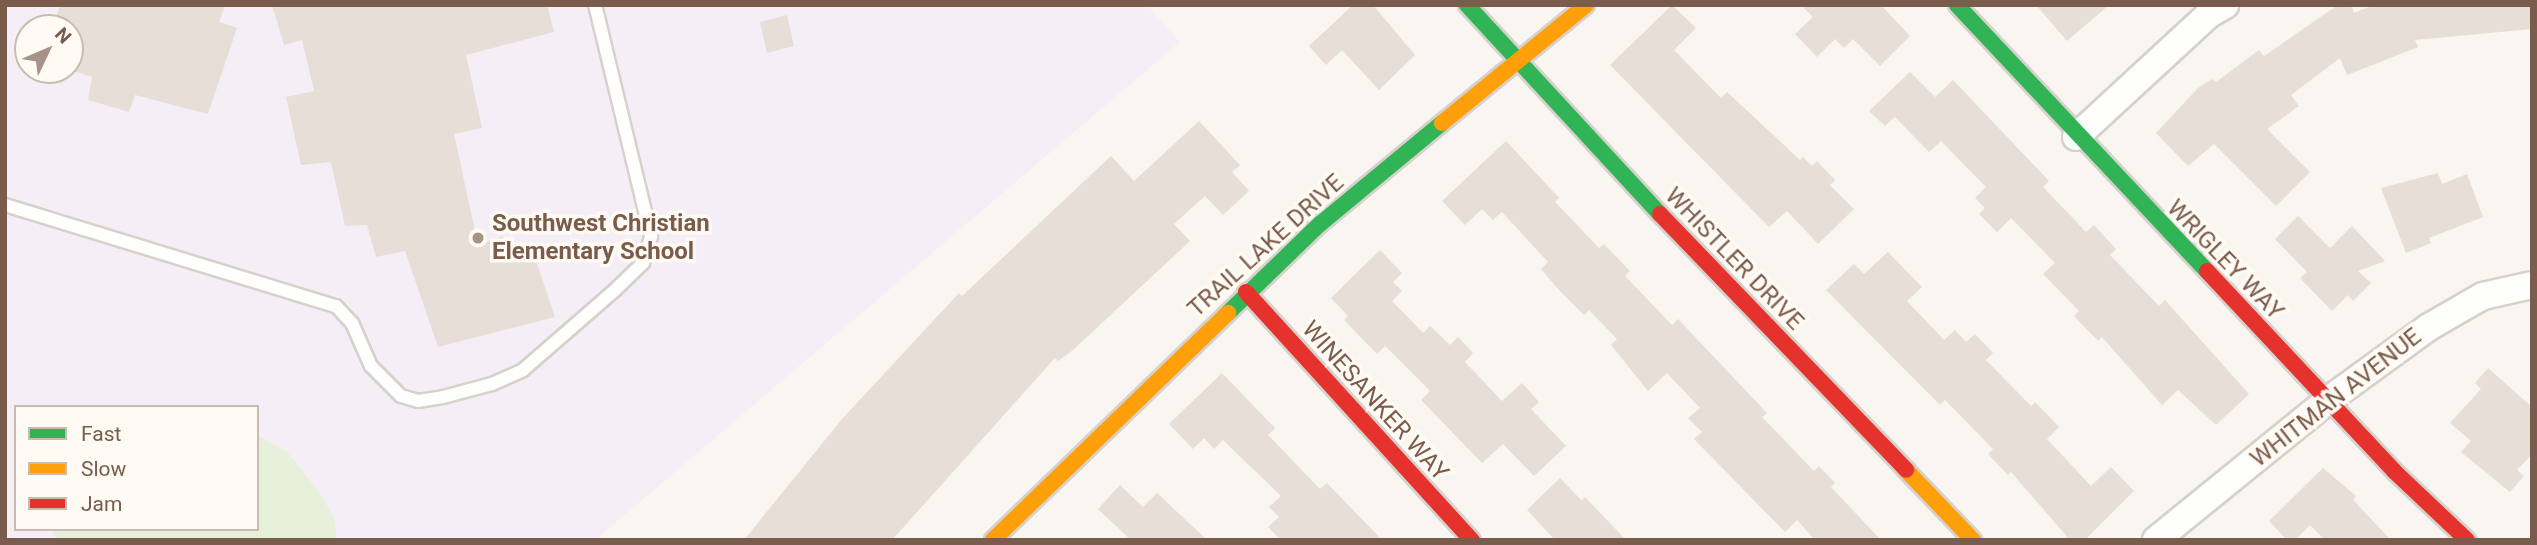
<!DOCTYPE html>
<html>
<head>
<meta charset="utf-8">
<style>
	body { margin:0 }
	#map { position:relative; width:2537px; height:545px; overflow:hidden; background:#f9f5f0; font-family:Roboto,sans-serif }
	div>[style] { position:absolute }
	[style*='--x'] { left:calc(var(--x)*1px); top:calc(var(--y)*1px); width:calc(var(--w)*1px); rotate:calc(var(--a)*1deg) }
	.education>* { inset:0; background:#f6eef6 }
	.green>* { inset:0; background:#e7f0db }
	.building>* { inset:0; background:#e6ded7 }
	.roads { filter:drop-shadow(2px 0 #d7d1cb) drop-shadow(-2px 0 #d7d1cb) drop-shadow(0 2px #d7d1cb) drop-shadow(0 -2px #d7d1cb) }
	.lane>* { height:12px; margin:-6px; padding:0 6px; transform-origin:6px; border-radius:6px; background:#fefefd }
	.street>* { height:26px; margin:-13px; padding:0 13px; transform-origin:13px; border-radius:13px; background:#fefefd }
	.fast>* { height:16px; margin:-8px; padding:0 8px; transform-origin:8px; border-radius:8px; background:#30b455 }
	.slow>* { height:16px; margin:-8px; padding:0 8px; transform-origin:8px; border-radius:8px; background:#ff9f0a }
	.jam>* { height:16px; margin:-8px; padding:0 8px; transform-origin:8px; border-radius:8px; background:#e5322d }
	.dots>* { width:19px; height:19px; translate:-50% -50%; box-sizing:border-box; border:4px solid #fffaf3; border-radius:50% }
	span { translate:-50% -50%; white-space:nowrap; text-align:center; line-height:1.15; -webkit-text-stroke:7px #fffaf3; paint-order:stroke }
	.poi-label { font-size:24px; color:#7a5c4d; font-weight:700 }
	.left { translate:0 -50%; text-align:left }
	.street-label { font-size:24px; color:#7a5c4d }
	.frame { position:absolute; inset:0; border:7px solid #7a5c4d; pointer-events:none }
	.legend { position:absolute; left:14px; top:405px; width:245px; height:126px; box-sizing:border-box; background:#fffaf3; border:2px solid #cabbb1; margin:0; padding:9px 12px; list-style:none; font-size:21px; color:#7a5c4d }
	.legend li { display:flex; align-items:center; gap:14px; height:35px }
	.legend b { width:35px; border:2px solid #cabbb1 }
	.north { position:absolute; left:14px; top:14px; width:70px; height:70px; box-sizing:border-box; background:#fffaf3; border:2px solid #cabbb1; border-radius:50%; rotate:46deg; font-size:19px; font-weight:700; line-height:28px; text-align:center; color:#7a5c4d }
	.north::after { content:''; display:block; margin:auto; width:24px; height:32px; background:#a69286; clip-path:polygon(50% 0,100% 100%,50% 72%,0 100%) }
</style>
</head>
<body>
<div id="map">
	<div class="education">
		<i style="clip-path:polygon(evenodd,5px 5px,1147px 5px,1180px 42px,595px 540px,5px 540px,5px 5px,28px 28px,70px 28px,70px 70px,28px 70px,28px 28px,5px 5px,16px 407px,257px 407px,257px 529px,16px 529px,16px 407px)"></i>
	</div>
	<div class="green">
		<i style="clip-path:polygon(257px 435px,287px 452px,320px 493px,335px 520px,337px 540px,57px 540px,51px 529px,257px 529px)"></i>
	</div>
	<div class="building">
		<i style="clip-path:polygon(60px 5px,225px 5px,219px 22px,237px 28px,208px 114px,135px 95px,129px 112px,88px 100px,92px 77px,70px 70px,70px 28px,53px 28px)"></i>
		<i style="clip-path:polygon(272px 5px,547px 5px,554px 32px,466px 55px,482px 128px,454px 134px,478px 245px,503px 236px,507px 250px,530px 243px,555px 317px,438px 347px,405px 251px,376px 257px,367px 225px,345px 226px,331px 162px,301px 165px,286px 97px,314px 91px,302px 40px,284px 45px)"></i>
		<i style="clip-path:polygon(1353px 5px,1373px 5px,1415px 55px,1379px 90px,1342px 50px,1326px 65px,1309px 46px)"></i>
		<i style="clip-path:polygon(1672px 5px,1696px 28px,1674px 50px,1721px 98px,1727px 92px,1800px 160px,1803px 157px,1812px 166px,1817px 161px,1835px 180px,1830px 185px,1854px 209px,1818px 244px,1787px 211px,1769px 227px,1610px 65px)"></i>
		<i style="clip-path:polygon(1801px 5px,1881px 5px,1910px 36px,1880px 66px,1853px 39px,1844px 48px,1835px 39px,1817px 57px,1795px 34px,1813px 17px)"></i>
		<i style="clip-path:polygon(2036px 5px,2109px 5px,2067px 41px)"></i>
		<i style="clip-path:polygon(2338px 5px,2351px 5px,2354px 13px,2374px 5px,2532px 5px,2532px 29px,2415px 40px,2418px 47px,2347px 75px,2340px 58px,2291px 95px,2299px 106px,2267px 129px,2310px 172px,2276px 206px,2214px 144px,2188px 166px,2156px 133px,2198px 88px,2212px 79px,2216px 82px,2259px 50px,2264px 56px)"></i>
		<i style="clip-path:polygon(787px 15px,794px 46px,767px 53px,760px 22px)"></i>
		<i style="clip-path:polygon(1910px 72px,1935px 97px,1953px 80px,2049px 181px,2043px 187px,2086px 232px,2094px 225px,2116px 249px,2110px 255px,2159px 306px,2165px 300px,2249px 394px,2216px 425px,2178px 390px,2162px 405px,2102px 337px,2098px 341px,2074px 316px,2079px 311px,2043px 274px,2055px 263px,2011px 218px,1997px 232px,1979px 214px,1985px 208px,1975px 198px,1986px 187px,1941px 141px,1929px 152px,1895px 117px,1885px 126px,1869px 111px)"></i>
		<i style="clip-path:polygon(1199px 121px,1240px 165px,1232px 172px,1249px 191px,1223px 215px,1205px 196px,1174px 224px,1190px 241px,1073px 350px,1058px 361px,1055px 358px,892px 540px,744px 540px,842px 419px,959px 293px,962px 296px,1111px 156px,1134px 181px)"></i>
		<i style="clip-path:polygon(1506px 141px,1559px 198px,1555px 202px,1599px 248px,1604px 244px,1630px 271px,1625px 276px,1672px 325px,1678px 319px,1767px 413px,1762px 417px,1814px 471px,1819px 466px,1835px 483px,1831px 487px,1881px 540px,1815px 540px,1797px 520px,1785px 532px,1694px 439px,1702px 432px,1688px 418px,1700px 408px,1667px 373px,1648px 391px,1611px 345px,1617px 339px,1589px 310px,1584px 315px,1559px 290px,1541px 269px,1548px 262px,1502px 212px,1493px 220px,1482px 209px,1465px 225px,1442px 201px)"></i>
		<i style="clip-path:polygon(2438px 173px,2442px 184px,2467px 174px,2483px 217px,2429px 238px,2431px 243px,2406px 253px,2381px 188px)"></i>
		<i style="clip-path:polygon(2298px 216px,2330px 248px,2352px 226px,2385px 261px,2358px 271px,2371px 283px,2353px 301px,2348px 295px,2332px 311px,2300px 278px,2307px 272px,2275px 239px)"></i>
		<i style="clip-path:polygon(1380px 250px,1402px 273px,1393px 282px,1402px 291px,1392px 301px,1423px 333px,1430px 326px,1450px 345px,1458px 337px,1473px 353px,1465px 362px,1502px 401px,1522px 383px,1539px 402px,1531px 409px,1566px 446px,1534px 476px,1503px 444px,1482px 463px,1421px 400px,1430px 391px,1385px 346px,1377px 354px,1344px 320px,1348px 316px,1331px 298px)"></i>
		<i style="clip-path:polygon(1888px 252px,1922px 287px,1907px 301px,1944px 340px,1955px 330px,1966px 342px,1975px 334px,1993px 353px,1986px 360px,2031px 406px,2035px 402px,2059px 427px,2047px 439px,2091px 486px,2111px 467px,2134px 491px,2085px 540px,2070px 540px,2011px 472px,2008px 475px,1988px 454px,1993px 449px,1945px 400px,1940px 405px,1826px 290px,1854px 264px,1864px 274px)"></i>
		<i style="clip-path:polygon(2488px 368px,2532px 407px,2532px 454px,2517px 470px,2524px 476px,2510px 492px,2461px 452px,2471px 441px,2450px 423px,2481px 389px,2475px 383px)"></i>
		<i style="clip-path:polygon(1222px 373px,1275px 428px,1268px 435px,1320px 489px,1327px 483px,1382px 540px,1281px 540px,1268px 527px,1279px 517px,1269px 507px,1281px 496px,1223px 440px,1214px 449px,1204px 438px,1193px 449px,1169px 424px)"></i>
		<i style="clip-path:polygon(2323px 468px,2356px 496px,2353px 500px,2391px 540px,2325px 540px,2310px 525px,2295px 540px,2287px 540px,2269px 521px)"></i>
		<i style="clip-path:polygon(1560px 478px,1582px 501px,1585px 497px,1626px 540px,1555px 540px,1527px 510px)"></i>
		<i style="clip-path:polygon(1120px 485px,1143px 507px,1157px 493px,1207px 540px,1131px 540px,1098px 509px)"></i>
	</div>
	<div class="roads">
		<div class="lane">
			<i style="--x:5;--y:205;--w:346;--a:17"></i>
			<i style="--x:336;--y:306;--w:23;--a:47"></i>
			<i style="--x:352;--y:323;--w:47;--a:66.2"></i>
			<i style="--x:371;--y:366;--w:42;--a:45"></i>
			<i style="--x:401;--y:396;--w:18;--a:16"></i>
			<i style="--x:418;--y:401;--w:25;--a:-9"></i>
			<i style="--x:443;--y:397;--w:51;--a:-14.9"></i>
			<i style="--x:492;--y:384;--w:34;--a:-24"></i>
			<i style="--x:523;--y:370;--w:122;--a:-41"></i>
			<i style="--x:615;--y:290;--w:39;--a:-44"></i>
			<i style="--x:643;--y:263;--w:28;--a:-73"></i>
			<i style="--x:651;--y:236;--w:238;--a:-103.6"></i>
		</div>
		<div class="street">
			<i style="--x:2076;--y:137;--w:180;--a:-42.7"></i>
			<i style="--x:2208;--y:15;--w:20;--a:-30"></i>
			<i style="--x:2156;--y:540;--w:220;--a:-39.1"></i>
			<i style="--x:2327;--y:401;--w:126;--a:-36"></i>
			<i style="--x:2429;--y:327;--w:62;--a:-29.9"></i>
			<i style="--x:2483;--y:296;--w:50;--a:-12.7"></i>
		</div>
		<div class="fast">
			<i style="--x:1467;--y:5;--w:284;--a:47.3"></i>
			<i style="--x:1957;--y:5;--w:365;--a:46.8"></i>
			<i style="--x:1228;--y:313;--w:128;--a:-44.1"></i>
			<i style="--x:1320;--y:224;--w:158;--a:-39.6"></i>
		</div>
		<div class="slow">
			<i style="--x:1442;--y:123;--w:186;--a:-39.3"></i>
			<i style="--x:1906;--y:470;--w:97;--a:46.3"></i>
			<i style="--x:993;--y:540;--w:327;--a:-44"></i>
		</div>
		<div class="jam">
			<i style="--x:1660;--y:214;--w:355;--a:46.1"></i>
			<i style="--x:2207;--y:271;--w:275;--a:46.9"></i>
			<i style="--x:2395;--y:472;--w:99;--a:43.4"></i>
			<i style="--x:1246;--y:292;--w:336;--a:47.7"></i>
		</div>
	</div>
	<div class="dots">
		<i style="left:478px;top:238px;background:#a69286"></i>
	</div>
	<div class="poi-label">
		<span class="left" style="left:492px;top:238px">Southwest Christian<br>Elementary School</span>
	</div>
	<div class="street-label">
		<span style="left:1266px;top:246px;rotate:-42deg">TRAIL LAKE DRIVE</span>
		<span style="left:1734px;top:259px;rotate:46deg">WHISTLER DRIVE</span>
		<span style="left:2225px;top:260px;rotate:46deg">WRIGLEY WAY</span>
		<span style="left:2336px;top:398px;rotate:-38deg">WHITMAN AVENUE</span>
		<span style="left:1375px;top:401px;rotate:48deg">WINESANKER WAY</span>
	</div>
	<div class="frame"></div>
	<ul class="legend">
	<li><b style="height:9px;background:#30b455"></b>Fast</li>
	<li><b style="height:9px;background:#ff9f0a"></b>Slow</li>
	<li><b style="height:9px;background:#e5322d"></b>Jam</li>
	</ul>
	<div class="north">N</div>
</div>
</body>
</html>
